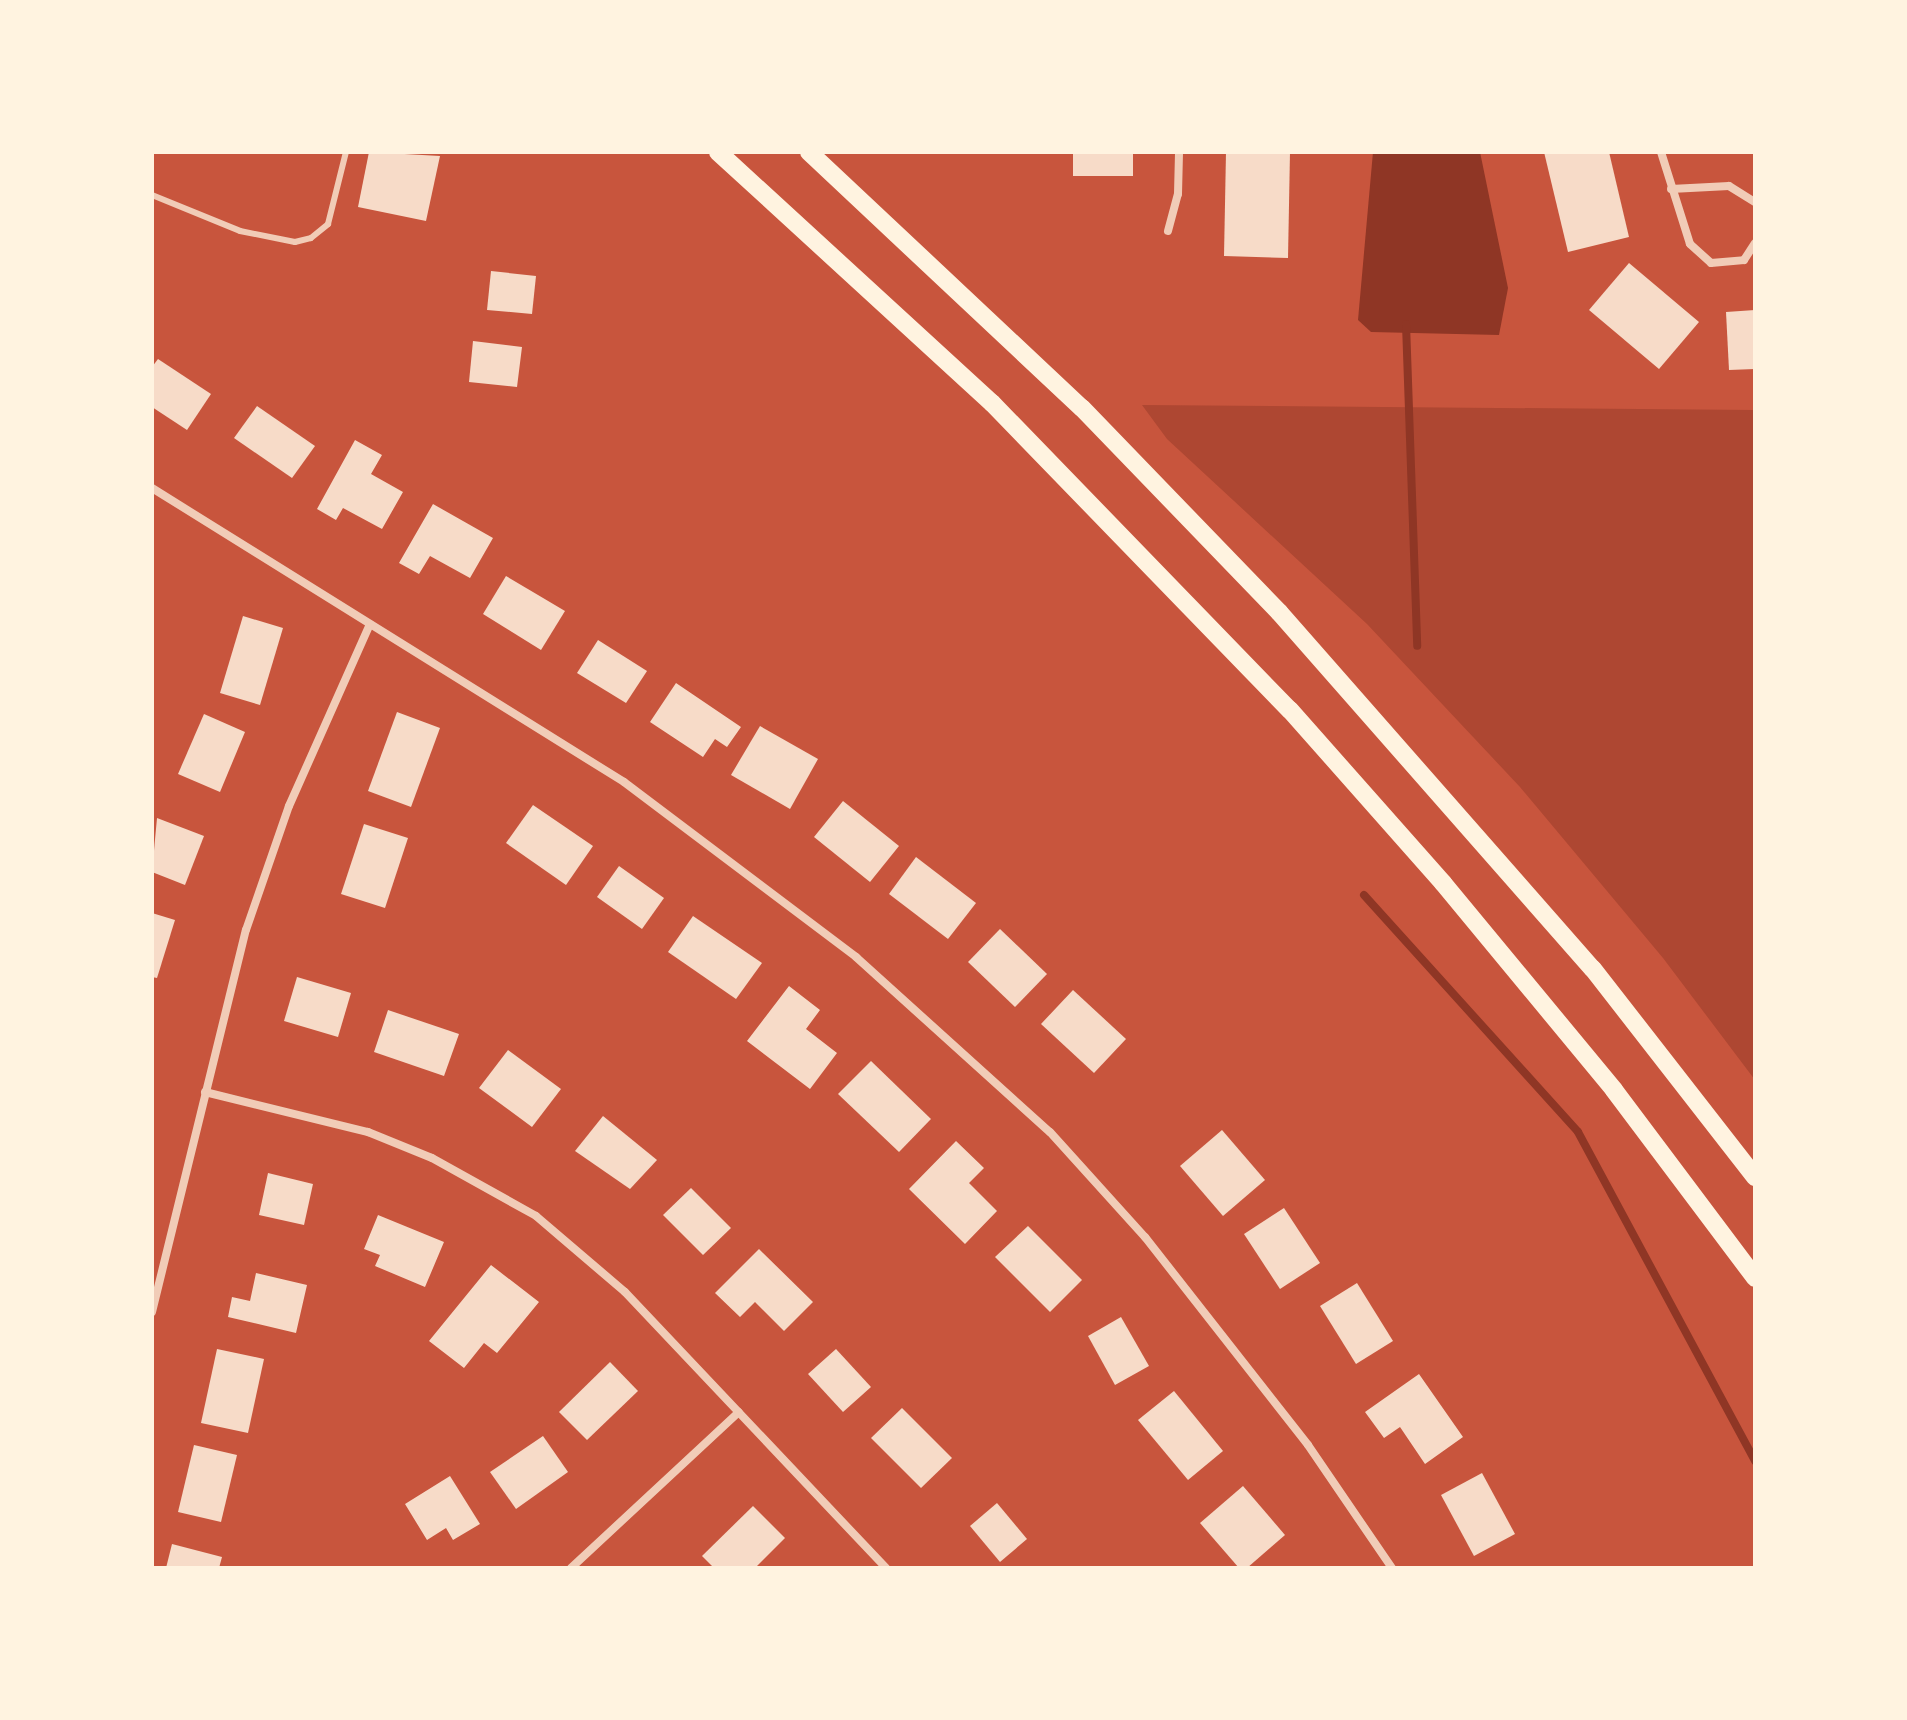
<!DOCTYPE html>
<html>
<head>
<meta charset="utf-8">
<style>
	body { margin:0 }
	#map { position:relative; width:1907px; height:1720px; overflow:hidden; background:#c8553d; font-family:Rubik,sans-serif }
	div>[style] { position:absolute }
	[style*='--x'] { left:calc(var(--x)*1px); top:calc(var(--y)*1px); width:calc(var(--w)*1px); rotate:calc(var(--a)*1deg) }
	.green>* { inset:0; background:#ae4732 }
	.water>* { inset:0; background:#8f3625 }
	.stream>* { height:8px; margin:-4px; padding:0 4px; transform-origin:4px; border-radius:4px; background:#8f3625 }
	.building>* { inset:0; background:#f7dbc8 }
	.service>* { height:6px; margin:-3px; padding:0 3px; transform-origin:3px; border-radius:3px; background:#f1ccb7 }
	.minor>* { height:8px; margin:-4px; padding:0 4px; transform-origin:4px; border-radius:4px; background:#f1ccb7 }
	.primary>* { height:18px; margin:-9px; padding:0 9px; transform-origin:9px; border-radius:9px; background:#fff3e0 }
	span { translate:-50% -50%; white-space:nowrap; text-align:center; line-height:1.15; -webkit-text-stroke:6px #fff3e0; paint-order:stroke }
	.frame { position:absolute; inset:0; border:154px solid #fff3e0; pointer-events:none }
</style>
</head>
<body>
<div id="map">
	<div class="green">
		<i style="clip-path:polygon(1142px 405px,1755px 410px,1755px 1080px,1663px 958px,1520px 787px,1367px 624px,1167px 439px)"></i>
	</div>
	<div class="water">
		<i style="clip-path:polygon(1373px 152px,1480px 152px,1508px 288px,1499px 335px,1371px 332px,1358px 320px)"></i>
	</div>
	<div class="stream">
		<i style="--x:1406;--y:324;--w:322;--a:88"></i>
		<i style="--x:1364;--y:895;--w:319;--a:47.9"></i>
		<i style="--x:1578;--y:1132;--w:374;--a:61.7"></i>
	</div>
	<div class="building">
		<i style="clip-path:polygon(369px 152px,440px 156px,426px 221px,358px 207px)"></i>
		<i style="clip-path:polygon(1073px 152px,1133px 152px,1133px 176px,1073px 176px)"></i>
		<i style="clip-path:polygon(1226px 152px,1290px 152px,1288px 258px,1224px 256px)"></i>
		<i style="clip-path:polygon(1544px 152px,1609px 152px,1629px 237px,1568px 252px)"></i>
		<i style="clip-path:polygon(1629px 263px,1699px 322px,1659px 369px,1589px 310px)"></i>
		<i style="clip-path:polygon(491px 271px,536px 276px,532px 314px,487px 310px)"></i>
		<i style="clip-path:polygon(1755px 310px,1755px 369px,1729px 370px,1726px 312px)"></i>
		<i style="clip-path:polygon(473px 341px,522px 347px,517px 387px,469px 382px)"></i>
		<i style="clip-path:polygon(158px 359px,211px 394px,187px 430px,152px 407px,152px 367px)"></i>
		<i style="clip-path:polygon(257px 406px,315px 446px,292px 478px,234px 438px)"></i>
		<i style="clip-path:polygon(355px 440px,382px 455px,371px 474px,403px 492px,382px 529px,343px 508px,336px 520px,317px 509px)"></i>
		<i style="clip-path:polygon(433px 504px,493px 538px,470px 578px,430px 556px,419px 574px,399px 563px)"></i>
		<i style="clip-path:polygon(506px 576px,565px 611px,541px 650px,483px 614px)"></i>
		<i style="clip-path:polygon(243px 616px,283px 628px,260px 705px,220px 693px)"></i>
		<i style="clip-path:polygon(598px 640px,647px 671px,626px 703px,577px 673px)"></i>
		<i style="clip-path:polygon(676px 683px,741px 727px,727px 747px,715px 739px,703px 757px,650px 722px)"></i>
		<i style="clip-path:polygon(397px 712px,440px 728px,411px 807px,368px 791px)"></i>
		<i style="clip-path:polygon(204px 714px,245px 732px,220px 792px,178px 774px)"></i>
		<i style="clip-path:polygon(760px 726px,818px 759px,790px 809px,731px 775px)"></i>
		<i style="clip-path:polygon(843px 801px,899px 846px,870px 882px,814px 837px)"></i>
		<i style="clip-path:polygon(533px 805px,593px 846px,566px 885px,506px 843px)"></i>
		<i style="clip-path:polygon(157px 818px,204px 836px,185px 885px,152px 872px)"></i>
		<i style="clip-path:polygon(364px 824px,408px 838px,385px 908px,341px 894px)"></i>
		<i style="clip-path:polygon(916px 857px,976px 903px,948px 939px,889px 894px)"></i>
		<i style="clip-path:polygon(619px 866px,664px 898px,642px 929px,597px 897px)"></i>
		<i style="clip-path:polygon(152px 913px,175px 920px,157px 978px,152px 977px)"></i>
		<i style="clip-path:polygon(693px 916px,762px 963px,736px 999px,668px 952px)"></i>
		<i style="clip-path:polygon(1000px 929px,1047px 974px,1015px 1007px,968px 962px)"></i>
		<i style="clip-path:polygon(297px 977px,351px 993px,338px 1037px,284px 1021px)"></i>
		<i style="clip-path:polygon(789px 986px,820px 1010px,806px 1029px,837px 1053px,810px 1089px,747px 1041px)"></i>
		<i style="clip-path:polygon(1073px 990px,1126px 1039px,1094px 1073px,1041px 1024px)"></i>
		<i style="clip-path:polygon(388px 1010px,459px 1034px,444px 1076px,374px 1052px)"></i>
		<i style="clip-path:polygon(508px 1050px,561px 1089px,532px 1127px,479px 1088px)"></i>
		<i style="clip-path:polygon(871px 1061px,931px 1119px,899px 1152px,838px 1094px)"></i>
		<i style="clip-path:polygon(603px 1116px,657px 1160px,630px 1189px,575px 1151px)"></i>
		<i style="clip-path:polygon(1222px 1130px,1265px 1180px,1223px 1216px,1180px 1166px)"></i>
		<i style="clip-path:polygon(956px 1141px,984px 1168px,969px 1183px,997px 1211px,965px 1244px,909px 1189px)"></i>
		<i style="clip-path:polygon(268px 1173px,313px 1184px,304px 1225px,259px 1215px)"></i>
		<i style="clip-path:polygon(691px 1188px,731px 1228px,703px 1255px,663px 1215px)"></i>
		<i style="clip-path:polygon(1284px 1208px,1320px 1263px,1280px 1289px,1244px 1234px)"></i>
		<i style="clip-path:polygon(378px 1215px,444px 1242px,425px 1287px,375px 1266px,380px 1255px,364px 1249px)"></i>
		<i style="clip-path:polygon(1028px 1226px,1082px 1280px,1050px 1312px,995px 1257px)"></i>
		<i style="clip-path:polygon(759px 1249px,813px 1302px,784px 1331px,755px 1302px,740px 1317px,715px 1293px)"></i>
		<i style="clip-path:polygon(491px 1265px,539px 1302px,497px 1353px,484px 1343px,464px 1368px,429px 1341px)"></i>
		<i style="clip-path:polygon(256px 1273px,307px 1285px,296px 1333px,228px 1317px,232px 1297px,250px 1301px)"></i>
		<i style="clip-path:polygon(1357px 1283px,1393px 1341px,1356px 1364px,1320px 1306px)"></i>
		<i style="clip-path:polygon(1121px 1317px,1149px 1366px,1115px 1385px,1088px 1336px)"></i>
		<i style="clip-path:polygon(217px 1349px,264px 1359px,248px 1433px,201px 1423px)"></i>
		<i style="clip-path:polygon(836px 1349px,871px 1387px,843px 1412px,808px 1374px)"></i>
		<i style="clip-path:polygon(610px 1362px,638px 1391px,587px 1440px,559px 1412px)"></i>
		<i style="clip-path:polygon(1419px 1374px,1463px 1437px,1425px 1464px,1400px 1427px,1384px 1438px,1365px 1412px)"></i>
		<i style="clip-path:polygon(1174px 1391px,1223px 1451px,1188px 1480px,1138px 1420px)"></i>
		<i style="clip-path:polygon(902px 1408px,952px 1458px,921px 1488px,871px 1438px)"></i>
		<i style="clip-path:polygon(543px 1436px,568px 1472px,516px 1509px,490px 1472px)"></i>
		<i style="clip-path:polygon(194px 1445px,237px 1455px,221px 1522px,178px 1512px)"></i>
		<i style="clip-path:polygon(1482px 1473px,1515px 1534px,1474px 1556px,1441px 1495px)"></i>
		<i style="clip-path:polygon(450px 1476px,480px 1524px,453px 1540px,446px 1528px,427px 1540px,405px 1504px)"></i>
		<i style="clip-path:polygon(1243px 1486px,1285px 1535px,1247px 1568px,1239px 1568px,1200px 1523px)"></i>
		<i style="clip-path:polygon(997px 1503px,1027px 1539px,1000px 1562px,970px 1526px)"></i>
		<i style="clip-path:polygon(753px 1506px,785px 1538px,755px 1568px,714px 1568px,702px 1556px)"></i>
		<i style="clip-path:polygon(172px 1544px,222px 1557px,219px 1568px,166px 1568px)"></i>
	</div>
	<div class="service">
		<i style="--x:152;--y:195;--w:95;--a:22.2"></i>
		<i style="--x:240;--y:231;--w:56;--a:11.3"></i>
		<i style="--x:295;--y:242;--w:16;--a:-14"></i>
		<i style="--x:311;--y:238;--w:22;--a:-39"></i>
		<i style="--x:328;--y:224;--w:74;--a:-76"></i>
	</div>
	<div class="minor">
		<i style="--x:1661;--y:152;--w:96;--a:72.5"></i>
		<i style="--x:1690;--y:244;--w:28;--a:42"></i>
		<i style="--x:1711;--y:263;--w:33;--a:-5"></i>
		<i style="--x:1744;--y:260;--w:20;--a:-57"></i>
		<i style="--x:1671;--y:189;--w:58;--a:-3"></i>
		<i style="--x:1729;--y:186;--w:31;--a:32"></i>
		<i style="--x:1168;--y:231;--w:38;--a:-75"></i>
		<i style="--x:1178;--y:194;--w:42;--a:-88.6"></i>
		<i style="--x:152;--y:488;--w:556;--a:31.92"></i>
		<i style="--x:624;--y:782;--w:291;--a:37"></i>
		<i style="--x:856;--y:957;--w:261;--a:42.1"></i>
		<i style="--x:1050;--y:1132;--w:142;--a:47.9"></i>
		<i style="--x:1145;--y:1237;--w:264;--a:51.9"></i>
		<i style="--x:1308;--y:1445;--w:149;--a:55.7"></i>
		<i style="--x:205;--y:1092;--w:168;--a:13.8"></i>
		<i style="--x:368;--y:1132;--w:69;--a:22.1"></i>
		<i style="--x:432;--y:1158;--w:119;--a:29.1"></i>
		<i style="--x:536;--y:1216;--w:117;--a:40.5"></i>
		<i style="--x:625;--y:1292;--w:380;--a:46.6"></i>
		<i style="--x:152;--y:1312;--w:393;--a:-76.2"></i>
		<i style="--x:246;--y:930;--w:131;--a:-70.9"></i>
		<i style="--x:289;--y:806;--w:199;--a:-66"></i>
		<i style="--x:571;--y:1568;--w:229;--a:-42.9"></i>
	</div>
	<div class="primary">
		<i style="--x:718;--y:152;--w:372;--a:42.5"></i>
		<i style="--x:992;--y:403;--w:428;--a:45.9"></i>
		<i style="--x:1290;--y:710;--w:231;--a:48.5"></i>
		<i style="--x:1443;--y:883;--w:268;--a:50.4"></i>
		<i style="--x:1614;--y:1090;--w:235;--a:53.1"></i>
		<i style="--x:809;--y:152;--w:374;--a:43.2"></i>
		<i style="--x:1082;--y:408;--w:284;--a:46"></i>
		<i style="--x:1279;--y:612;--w:475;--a:48.7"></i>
		<i style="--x:1593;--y:969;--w:264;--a:52.1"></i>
	</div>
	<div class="frame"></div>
</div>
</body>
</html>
